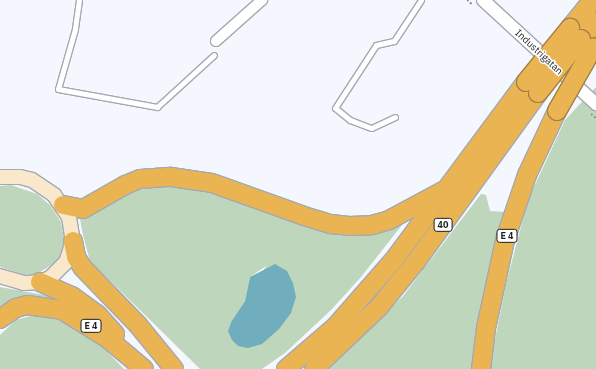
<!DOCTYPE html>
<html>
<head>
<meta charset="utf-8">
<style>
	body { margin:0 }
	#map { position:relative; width:596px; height:369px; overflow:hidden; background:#f4f8fe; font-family:"IBM Plex Sans",sans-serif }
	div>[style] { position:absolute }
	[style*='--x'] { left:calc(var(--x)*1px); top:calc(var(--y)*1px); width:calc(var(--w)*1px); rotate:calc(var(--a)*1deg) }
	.green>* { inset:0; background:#bdd6bc }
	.water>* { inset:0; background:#71aebd }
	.path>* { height:2px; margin-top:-1px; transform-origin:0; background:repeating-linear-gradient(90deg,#8c8f94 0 2px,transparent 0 4px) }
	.roads { filter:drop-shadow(1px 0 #a3a9b2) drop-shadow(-1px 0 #a3a9b2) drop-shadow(0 1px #a3a9b2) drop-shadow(0 -1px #a3a9b2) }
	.service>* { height:5px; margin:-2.5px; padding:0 2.5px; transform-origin:2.5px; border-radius:2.5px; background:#fff }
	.minor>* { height:10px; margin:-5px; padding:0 5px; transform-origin:5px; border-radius:5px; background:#fff }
	.tertiary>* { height:12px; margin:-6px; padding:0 6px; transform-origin:6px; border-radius:6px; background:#fff }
	.secondary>* { height:14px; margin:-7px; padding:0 7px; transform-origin:7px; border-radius:7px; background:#f9e8cb }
	.motorway>* { height:18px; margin:-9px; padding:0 9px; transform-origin:9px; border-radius:9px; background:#ebb453 }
	.bridges { filter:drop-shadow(1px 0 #a38042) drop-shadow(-1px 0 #a38042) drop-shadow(0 1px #a38042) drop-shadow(0 -1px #a38042) }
	.motorway-bridge>* { height:18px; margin:-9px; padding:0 9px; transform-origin:9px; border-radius:9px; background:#ebb453 }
	span { translate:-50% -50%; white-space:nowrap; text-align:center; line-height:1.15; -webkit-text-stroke:3px #fff; paint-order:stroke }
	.shield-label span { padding:1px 3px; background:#fff; border:1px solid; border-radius:3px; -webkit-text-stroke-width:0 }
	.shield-label { font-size:9px; color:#1c1e21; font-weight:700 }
	.street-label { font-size:10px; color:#1c1e21 }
</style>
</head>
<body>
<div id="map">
	<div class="green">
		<i style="clip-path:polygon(596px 87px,596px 369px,489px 369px,506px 284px,528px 200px,565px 120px)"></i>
		<i style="clip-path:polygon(11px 185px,37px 194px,50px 205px,61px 222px,64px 238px,62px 254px,56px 262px,37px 274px,25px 275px,0 267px,0 186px)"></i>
		<i style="clip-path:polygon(evenodd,162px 185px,211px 190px,301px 223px,406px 220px,361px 277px,331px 310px,285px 353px,262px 369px,200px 369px,90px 261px,83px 235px,80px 219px,127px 193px,162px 185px,266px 266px,228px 331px,231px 322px,245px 301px,250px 277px,266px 266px)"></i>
		<i style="clip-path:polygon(481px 194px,486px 195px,490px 211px,505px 212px,474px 369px,329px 369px,403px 296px)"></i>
		<i style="clip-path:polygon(0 287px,44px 295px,62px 301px,0 310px)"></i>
		<i style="clip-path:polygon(37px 314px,66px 321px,99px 343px,124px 369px,0 369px,0 335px,16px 320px)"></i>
	</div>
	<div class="water">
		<i style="clip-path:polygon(275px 264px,287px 271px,293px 283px,296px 297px,291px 313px,279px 329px,262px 344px,248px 348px,238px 346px,232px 340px,228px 331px,231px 322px,245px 301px,250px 277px)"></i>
	</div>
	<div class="path">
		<i style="--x:467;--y:0;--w:8;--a:40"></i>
		<i style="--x:591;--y:114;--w:6;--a:39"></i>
	</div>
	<div class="roads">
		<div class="service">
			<i style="--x:79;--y:0;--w:29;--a:98"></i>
			<i style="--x:75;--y:29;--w:62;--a:105.8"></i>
			<i style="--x:58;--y:89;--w:101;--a:10.3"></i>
			<i style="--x:157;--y:107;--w:77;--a:-42.4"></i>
			<i style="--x:395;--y:117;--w:26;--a:155"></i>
			<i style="--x:371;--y:128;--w:22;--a:-159"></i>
			<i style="--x:350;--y:120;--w:19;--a:-141"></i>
			<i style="--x:335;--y:108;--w:75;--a:-56.9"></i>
			<i style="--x:376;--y:45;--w:18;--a:-13"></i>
			<i style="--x:394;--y:41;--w:49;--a:-56.6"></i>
		</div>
		<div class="minor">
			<i style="--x:216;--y:41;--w:62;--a:-41.7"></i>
		</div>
		<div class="tertiary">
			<i style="--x:483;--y:0;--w:154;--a:42.6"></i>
		</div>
		<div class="secondary">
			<i style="--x:0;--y:177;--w:20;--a:0"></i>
			<i style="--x:20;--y:177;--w:12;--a:14"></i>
			<i style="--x:32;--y:180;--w:27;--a:34"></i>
			<i style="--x:54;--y:195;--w:27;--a:56"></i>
			<i style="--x:69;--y:217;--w:24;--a:81"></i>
			<i style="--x:73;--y:241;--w:22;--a:108"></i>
			<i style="--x:66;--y:262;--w:23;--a:135"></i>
			<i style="--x:50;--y:278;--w:11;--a:158"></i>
			<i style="--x:40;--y:282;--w:16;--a:176"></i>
			<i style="--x:24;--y:283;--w:25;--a:-164"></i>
		</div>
		<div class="motorway">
			<i style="--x:570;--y:28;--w:36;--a:-51"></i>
			<i style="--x:581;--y:39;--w:23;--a:-50"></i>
			<i style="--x:63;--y:205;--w:20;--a:11"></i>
			<i style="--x:83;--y:209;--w:48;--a:-29.7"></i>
			<i style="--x:125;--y:185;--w:16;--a:-22"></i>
			<i style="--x:140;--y:179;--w:31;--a:-4"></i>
			<i style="--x:171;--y:177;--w:41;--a:8.3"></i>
			<i style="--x:212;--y:183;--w:98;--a:19.7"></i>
			<i style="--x:304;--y:216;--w:28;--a:17"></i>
			<i style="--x:331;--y:224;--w:18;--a:6"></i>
			<i style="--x:349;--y:226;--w:23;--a:-2"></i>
			<i style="--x:372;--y:225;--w:18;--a:-16"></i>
			<i style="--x:389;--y:220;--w:64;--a:-28.2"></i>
			<i style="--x:73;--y:241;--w:16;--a:79"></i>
			<i style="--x:76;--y:257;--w:13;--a:58"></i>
			<i style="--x:83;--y:268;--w:79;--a:46"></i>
			<i style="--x:138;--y:325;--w:57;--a:50.7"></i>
			<i style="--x:40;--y:282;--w:35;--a:24"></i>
			<i style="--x:72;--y:296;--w:31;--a:36"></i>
			<i style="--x:97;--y:314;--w:27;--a:48"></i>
			<i style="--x:0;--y:319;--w:19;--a:-35"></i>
			<i style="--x:16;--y:308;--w:11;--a:-15"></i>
			<i style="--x:27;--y:305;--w:35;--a:8"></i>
			<i style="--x:62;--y:310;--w:53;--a:31.9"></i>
			<i style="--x:107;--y:338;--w:48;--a:40"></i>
			<i style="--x:286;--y:369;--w:66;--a:-40.7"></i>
			<i style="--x:336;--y:326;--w:86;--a:-48.8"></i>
			<i style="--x:393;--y:261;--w:223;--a:-53.4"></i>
			<i style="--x:314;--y:369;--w:90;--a:-43.6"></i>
			<i style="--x:379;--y:307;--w:57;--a:-50.7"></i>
			<i style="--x:415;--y:263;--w:210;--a:-54.1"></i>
			<i style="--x:481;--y:369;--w:41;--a:-83"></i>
			<i style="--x:486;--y:328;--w:90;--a:-77.8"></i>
			<i style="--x:505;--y:240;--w:69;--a:-71.3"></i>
			<i style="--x:527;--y:175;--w:71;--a:-64.9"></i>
		</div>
	</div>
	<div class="bridges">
		<div class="motorway-bridge">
			<i style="--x:526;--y:82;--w:70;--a:-50.8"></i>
			<i style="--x:538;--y:93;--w:69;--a:-51.5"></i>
			<i style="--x:557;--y:111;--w:73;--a:-60.3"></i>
		</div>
	</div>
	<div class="shield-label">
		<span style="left:443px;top:225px">40</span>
		<span style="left:507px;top:236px">E 4</span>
		<span style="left:91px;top:326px">E 4</span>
	</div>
	<div class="street-label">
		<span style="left:539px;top:52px;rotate:43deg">Industrigatan</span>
	</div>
</div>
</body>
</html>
